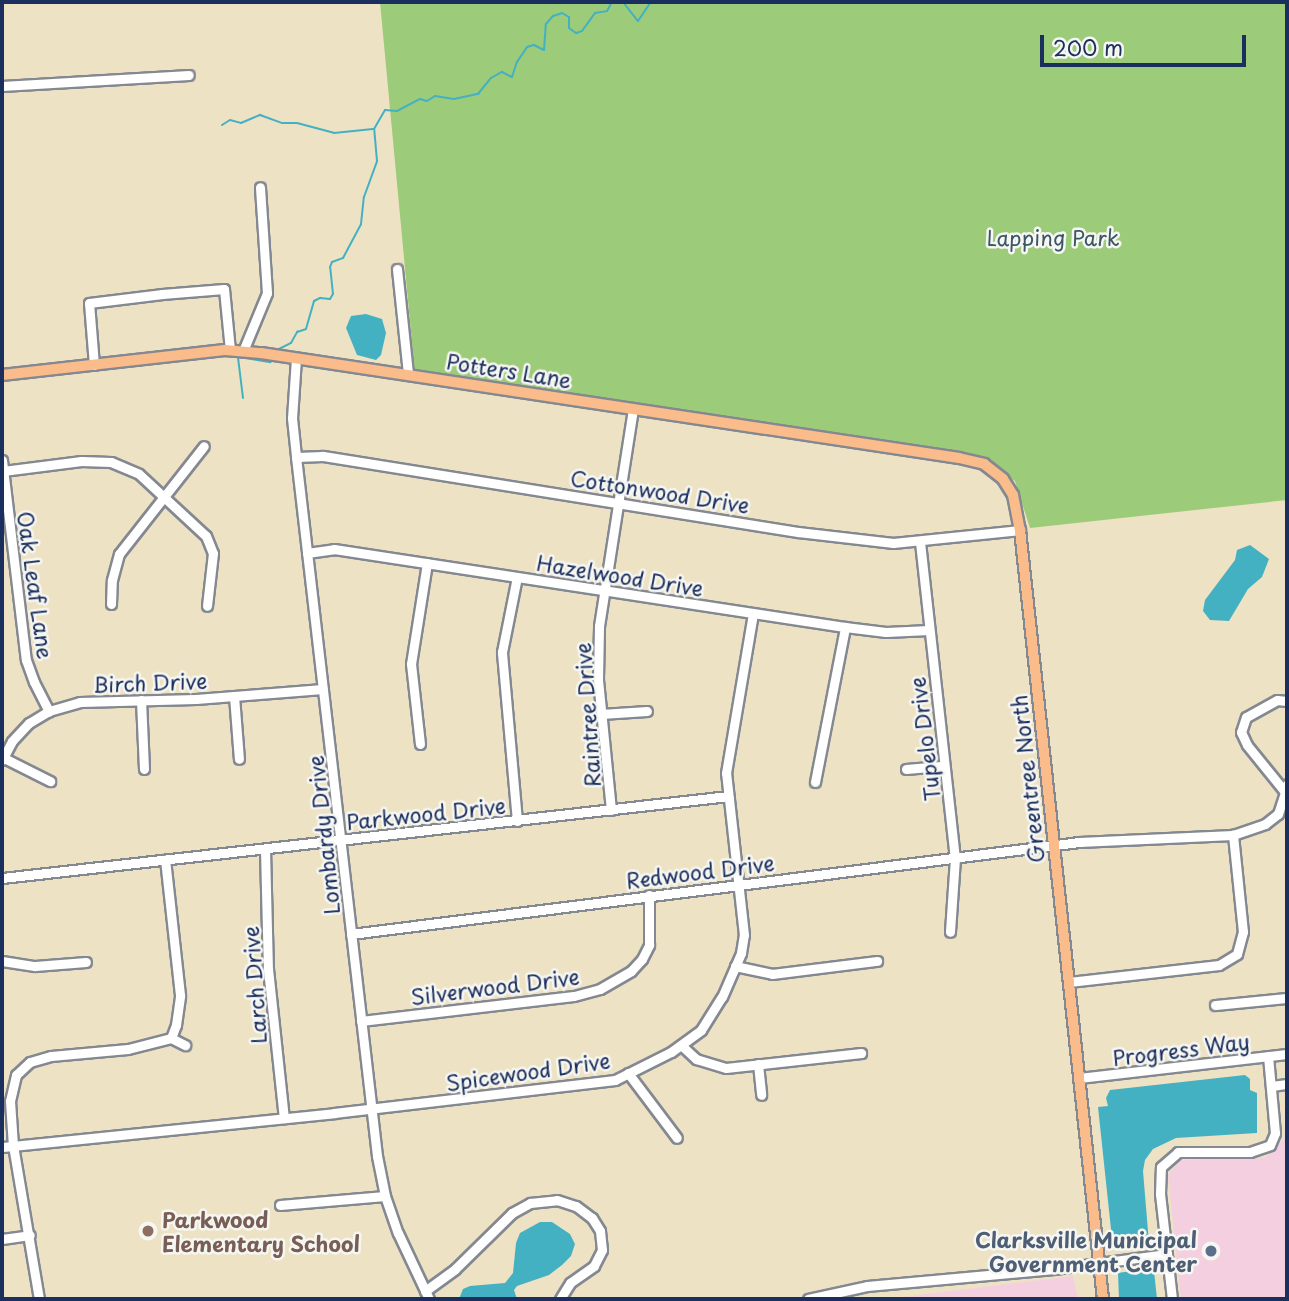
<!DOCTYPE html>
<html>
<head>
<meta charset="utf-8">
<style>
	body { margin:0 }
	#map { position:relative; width:1289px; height:1301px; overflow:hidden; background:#ede2c4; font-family:"Playpen Sans",sans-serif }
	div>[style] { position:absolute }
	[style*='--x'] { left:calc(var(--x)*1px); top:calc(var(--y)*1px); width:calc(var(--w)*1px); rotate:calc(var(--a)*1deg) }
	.built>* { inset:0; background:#f3cfe0 }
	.green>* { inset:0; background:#9ccb79 }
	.water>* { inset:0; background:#44b1c2 }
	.stream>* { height:2px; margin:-1px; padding:0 1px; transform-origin:1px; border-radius:1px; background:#44b1c2 }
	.roads { filter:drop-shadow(2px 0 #848891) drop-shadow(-2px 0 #848891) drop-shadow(0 2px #848891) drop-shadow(0 -2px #848891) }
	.minor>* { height:9px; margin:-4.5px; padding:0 4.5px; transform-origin:4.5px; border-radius:4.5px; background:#fff }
	.major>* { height:10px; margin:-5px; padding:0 5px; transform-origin:5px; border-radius:5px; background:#f9bc8a }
	.dots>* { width:19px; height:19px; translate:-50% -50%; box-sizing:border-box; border:4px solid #f6f6f2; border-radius:50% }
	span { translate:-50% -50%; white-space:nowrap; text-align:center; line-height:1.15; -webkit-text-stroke:5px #f6f6f2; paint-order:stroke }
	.park-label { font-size:21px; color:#3b5665 }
	.street-label { font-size:21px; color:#1b2f5e }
	.education-label { font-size:21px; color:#785e54; font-weight:700 }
	.left { translate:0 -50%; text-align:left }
	.service-label { font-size:21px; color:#4e5e75; font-weight:700 }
	.right { translate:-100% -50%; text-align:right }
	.frame { position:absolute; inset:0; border:4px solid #1b2f5e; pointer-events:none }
	.scale { position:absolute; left:1040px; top:35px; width:206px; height:32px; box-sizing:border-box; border:4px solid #1b2f5e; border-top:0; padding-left:9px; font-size:21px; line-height:24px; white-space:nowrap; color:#1b2f5e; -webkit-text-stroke:5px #f6f6f2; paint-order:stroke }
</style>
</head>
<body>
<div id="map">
	<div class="built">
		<i style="clip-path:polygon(1287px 1093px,1287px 1299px,1181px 1299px,1168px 1175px,1180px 1160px,1265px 1158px,1284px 1139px)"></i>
		<i style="clip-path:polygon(1073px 1276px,1078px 1299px,887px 1299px)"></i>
	</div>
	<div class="green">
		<i style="clip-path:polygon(380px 2px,1287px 2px,1287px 500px,1030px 528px,1015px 481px,990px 464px,415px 375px)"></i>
	</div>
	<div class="water">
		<i style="clip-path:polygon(366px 314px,382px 319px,386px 333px,381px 355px,376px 360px,357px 355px,346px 328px,351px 316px)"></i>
		<i style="clip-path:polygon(1250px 545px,1269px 559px,1262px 577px,1248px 589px,1229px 621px,1210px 620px,1203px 611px,1205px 600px,1235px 560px,1237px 550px)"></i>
		<i style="clip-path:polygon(1245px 1075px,1250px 1079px,1250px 1090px,1257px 1093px,1257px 1133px,1176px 1138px,1153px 1149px,1145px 1160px,1143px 1171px,1149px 1243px,1113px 1248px,1098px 1107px,1108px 1106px,1106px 1098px,1110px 1090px)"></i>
		<i style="clip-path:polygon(540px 1222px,552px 1222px,570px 1234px,575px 1244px,571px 1256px,562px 1265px,549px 1275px,517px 1286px,514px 1290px,517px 1299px,459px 1299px,463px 1289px,470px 1286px,505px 1283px,513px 1273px,516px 1243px,520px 1233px)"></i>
		<i style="clip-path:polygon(1138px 1270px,1154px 1271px,1157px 1299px,1119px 1299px,1118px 1273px)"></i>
	</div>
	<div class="stream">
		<i style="--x:623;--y:2;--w:24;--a:52"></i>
		<i style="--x:638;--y:21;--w:23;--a:-56"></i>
		<i style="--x:222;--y:125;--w:9;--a:-32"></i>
		<i style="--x:230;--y:120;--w:11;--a:15"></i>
		<i style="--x:241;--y:123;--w:21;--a:-23"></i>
		<i style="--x:260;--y:115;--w:23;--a:20"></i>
		<i style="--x:282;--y:123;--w:15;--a:0"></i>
		<i style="--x:297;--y:123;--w:38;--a:15"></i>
		<i style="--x:334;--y:133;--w:39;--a:-6"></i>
		<i style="--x:279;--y:349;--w:13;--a:-27"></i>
		<i style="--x:291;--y:343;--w:13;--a:-61"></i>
		<i style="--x:297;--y:332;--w:9;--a:-18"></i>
		<i style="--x:306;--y:329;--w:29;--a:-74"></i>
		<i style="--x:314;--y:301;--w:7;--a:-27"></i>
		<i style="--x:320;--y:298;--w:10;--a:6"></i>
		<i style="--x:330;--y:299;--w:6;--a:-59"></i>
		<i style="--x:333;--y:294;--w:27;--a:-96"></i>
		<i style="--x:330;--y:267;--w:5;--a:-68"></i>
		<i style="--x:332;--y:262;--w:12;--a:-20"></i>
		<i style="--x:343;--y:258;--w:38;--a:-62"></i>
		<i style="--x:361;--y:224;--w:27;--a:-84"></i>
		<i style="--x:364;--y:197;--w:38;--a:-70"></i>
		<i style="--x:377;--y:161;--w:32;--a:-95"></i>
		<i style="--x:374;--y:129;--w:22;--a:-60"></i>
		<i style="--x:385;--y:110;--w:12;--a:5"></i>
		<i style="--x:397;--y:111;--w:26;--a:-28"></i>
		<i style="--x:420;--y:99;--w:7;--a:16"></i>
		<i style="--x:427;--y:101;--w:9;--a:-32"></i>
		<i style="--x:435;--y:96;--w:19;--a:9"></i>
		<i style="--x:454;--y:99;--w:25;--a:-12"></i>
		<i style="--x:478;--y:94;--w:21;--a:-51"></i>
		<i style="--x:491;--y:78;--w:13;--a:-29"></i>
		<i style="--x:502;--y:72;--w:11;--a:27"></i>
		<i style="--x:512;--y:77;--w:16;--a:-72"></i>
		<i style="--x:517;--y:62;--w:18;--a:-56"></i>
		<i style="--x:527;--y:47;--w:7;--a:-16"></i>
		<i style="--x:534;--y:45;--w:11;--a:27"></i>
		<i style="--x:544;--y:50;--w:26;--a:-86"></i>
		<i style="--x:546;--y:24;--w:11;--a:-49"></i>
		<i style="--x:553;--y:16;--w:9;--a:-18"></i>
		<i style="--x:562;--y:13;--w:8;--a:30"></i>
		<i style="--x:569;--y:17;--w:11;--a:90"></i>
		<i style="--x:569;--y:28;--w:9;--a:36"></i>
		<i style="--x:576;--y:33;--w:6;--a:-18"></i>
		<i style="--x:582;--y:31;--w:22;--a:-54"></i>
		<i style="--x:595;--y:13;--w:12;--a:-9"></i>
		<i style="--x:607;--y:11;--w:10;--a:-61"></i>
		<i style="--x:243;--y:398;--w:41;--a:-97"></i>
		<i style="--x:238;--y:357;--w:33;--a:9"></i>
	</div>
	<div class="roads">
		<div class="minor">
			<i style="--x:2;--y:86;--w:187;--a:-3.4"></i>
			<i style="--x:397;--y:269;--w:106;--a:84"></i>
			<i style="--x:243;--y:351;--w:63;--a:-67.5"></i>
			<i style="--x:267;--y:293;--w:106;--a:-93.8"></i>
			<i style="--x:296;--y:358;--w:60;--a:93.8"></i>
			<i style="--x:292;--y:418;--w:39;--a:84"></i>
			<i style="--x:296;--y:457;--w:704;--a:83.39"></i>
			<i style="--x:377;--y:1156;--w:41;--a:78.7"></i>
			<i style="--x:385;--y:1196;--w:39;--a:71"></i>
			<i style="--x:398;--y:1233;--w:73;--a:64.8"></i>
			<i style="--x:94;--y:365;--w:62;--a:-94.6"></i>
			<i style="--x:89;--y:303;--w:74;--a:-7"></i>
			<i style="--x:162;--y:294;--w:62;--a:-4.6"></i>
			<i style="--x:224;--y:289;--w:61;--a:84.4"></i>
			<i style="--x:296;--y:457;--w:27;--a:-2"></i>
			<i style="--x:323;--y:456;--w:481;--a:9.1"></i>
			<i style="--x:798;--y:532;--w:96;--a:6.6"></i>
			<i style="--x:893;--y:543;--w:128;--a:-5.8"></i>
			<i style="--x:2;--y:460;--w:201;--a:83.2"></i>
			<i style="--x:26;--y:660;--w:23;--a:70"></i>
			<i style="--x:34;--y:682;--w:33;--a:63"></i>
			<i style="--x:3;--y:471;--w:79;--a:-7.3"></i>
			<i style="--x:81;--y:461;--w:30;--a:2"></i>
			<i style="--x:111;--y:462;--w:30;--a:23"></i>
			<i style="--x:139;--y:474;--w:91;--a:42.8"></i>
			<i style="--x:206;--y:536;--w:18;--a:68"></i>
			<i style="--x:213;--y:553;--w:53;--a:96.5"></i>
			<i style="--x:920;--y:542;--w:318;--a:83.7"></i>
			<i style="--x:955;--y:858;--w:74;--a:93.9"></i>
			<i style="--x:307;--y:553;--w:27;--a:-8"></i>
			<i style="--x:334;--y:549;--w:517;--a:8.68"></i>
			<i style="--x:845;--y:627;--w:41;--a:7"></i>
			<i style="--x:886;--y:632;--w:43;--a:-2.7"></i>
			<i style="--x:111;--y:604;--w:24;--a:-88"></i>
			<i style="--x:112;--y:580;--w:27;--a:-75"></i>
			<i style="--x:119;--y:554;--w:137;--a:-51.8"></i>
			<i style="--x:234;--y:696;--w:63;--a:85.5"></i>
			<i style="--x:141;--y:700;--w:69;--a:87.5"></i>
			<i style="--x:1287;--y:701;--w:10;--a:-174"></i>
			<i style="--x:1277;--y:700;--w:35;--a:151"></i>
			<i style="--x:1246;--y:717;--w:16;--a:108"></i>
			<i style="--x:1241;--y:732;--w:14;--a:65"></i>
			<i style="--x:1247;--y:745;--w:60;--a:51"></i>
			<i style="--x:1285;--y:792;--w:8;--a:-76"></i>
			<i style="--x:601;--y:714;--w:46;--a:-3.7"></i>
			<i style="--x:420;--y:744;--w:81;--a:-96.4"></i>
			<i style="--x:411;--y:664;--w:102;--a:-81"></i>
			<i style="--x:2;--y:757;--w:54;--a:26.6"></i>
			<i style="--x:2;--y:760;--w:21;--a:-62"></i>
			<i style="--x:12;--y:741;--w:25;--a:-47"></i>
			<i style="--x:29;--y:723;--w:23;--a:-31"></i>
			<i style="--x:49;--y:711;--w:32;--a:-16"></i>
			<i style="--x:80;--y:702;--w:116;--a:-1.5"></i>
			<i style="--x:196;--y:699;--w:127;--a:-4.5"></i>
			<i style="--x:906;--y:769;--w:38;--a:-5"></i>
			<i style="--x:815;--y:782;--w:158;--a:-79"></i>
			<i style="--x:611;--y:810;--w:132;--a:-95.7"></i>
			<i style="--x:598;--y:679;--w:53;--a:-88.9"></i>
			<i style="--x:599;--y:626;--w:219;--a:-81.1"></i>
			<i style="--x:517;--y:821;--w:170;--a:-95.1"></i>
			<i style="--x:502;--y:652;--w:76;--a:-78.7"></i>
			<i style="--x:265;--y:849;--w:120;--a:88.6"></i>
			<i style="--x:268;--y:969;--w:150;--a:83.9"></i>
			<i style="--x:2;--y:878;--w:731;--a:-6.44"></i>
			<i style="--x:351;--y:934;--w:734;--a:-7.2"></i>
			<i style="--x:1079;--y:842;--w:154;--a:-2.6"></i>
			<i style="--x:1233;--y:835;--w:34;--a:-19"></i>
			<i style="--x:1265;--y:824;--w:16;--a:-38"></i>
			<i style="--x:1278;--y:814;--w:23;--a:-72"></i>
			<i style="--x:2;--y:961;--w:33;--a:9"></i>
			<i style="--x:35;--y:966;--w:51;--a:-4.5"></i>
			<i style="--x:735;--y:966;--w:38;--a:12"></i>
			<i style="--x:772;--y:974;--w:106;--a:-7.1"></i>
			<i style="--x:1069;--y:982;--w:151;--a:-6.5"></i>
			<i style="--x:1219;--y:965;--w:21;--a:-31"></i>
			<i style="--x:1237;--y:954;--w:23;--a:-75"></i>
			<i style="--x:1243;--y:932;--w:98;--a:-95.9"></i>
			<i style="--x:1215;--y:1005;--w:72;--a:-5.6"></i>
			<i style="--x:361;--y:1021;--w:214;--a:-6.7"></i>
			<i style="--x:574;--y:996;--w:27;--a:-15"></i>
			<i style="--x:600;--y:989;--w:36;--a:-30"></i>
			<i style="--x:631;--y:971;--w:16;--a:-47"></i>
			<i style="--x:642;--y:959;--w:16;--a:-63"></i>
			<i style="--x:649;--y:945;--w:50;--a:-90"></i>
			<i style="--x:171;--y:1038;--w:16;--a:27"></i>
			<i style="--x:681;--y:1045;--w:21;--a:43"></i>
			<i style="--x:696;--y:1059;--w:31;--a:17"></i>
			<i style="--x:726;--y:1068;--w:136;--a:-6.3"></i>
			<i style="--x:758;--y:1064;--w:31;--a:84"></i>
			<i style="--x:628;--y:1073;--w:81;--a:53"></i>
			<i style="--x:1079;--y:1078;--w:209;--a:-6.6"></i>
			<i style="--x:1272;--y:1086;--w:15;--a:-8"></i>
			<i style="--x:2;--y:1147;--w:334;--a:-5.8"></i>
			<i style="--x:334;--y:1113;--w:283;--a:-6.7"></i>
			<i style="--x:615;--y:1080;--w:63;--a:-26.6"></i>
			<i style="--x:671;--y:1052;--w:37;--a:-36"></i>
			<i style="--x:701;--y:1030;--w:39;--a:-58"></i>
			<i style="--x:722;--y:997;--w:48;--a:-66.6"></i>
			<i style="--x:741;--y:953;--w:18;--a:-81"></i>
			<i style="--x:744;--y:935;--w:163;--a:-96.3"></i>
			<i style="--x:726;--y:773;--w:162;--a:-80.4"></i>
			<i style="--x:280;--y:1205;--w:105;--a:-4.9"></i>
			<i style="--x:2;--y:1239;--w:28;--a:-8"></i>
			<i style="--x:425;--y:1291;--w:37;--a:-36"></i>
			<i style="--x:455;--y:1269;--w:80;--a:-44.5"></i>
			<i style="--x:512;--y:1213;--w:21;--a:-29"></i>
			<i style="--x:530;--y:1203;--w:27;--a:-6"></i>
			<i style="--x:557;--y:1200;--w:20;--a:18"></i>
			<i style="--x:576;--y:1206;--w:20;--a:37"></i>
			<i style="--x:592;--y:1218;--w:15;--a:58"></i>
			<i style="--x:600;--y:1231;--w:19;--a:84"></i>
			<i style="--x:602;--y:1250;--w:18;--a:117"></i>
			<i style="--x:594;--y:1266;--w:29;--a:145"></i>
			<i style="--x:570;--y:1283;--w:19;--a:122"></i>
			<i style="--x:39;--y:1299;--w:155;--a:-99.6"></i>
			<i style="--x:13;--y:1146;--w:45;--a:-93.8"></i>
			<i style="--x:10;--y:1101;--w:27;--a:-77"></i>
			<i style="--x:16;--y:1075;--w:19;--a:-43"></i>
			<i style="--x:30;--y:1062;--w:22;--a:-16"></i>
			<i style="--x:51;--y:1056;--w:77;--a:-5.2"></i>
			<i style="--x:128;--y:1049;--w:44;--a:-14.3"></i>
			<i style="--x:171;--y:1038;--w:14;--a:-69"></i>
			<i style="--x:176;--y:1025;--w:30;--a:-82"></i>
			<i style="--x:180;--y:995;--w:136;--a:-96.3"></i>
			<i style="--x:808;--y:1299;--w:60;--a:-12.4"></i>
			<i style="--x:867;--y:1286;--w:188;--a:-5.2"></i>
			<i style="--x:1054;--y:1269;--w:114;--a:-7.6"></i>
			<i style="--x:1172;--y:1299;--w:106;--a:-96.5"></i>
			<i style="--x:1160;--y:1194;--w:27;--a:-88"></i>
			<i style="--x:1161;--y:1167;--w:23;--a:-41"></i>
			<i style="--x:1178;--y:1152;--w:72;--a:0"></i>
			<i style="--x:1250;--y:1152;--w:21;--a:-19"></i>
			<i style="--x:1270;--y:1145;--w:13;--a:-67"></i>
			<i style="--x:1275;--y:1133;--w:77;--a:-95.2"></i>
		</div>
		<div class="major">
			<i style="--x:2;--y:375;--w:224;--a:-6.4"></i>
			<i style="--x:225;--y:350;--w:36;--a:5"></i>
			<i style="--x:261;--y:353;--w:706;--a:8.55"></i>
			<i style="--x:959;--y:458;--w:26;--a:13"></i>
			<i style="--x:984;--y:464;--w:24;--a:38"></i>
			<i style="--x:1003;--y:479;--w:19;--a:58"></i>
			<i style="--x:1013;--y:495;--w:36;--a:79"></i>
			<i style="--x:1020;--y:530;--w:773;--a:83.84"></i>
		</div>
	</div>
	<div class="dots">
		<i style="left:148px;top:1231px;background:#8d6e63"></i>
		<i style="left:1211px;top:1251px;background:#5c6f8a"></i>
	</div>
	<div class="park-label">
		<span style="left:1053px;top:237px">Lapping Park</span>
	</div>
	<div class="street-label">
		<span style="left:509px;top:370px;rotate:9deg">Potters Lane</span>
		<span style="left:660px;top:491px;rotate:9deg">Cottonwood Drive</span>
		<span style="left:620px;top:575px;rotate:9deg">Hazelwood Drive</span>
		<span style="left:36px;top:585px;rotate:82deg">Oak Leaf Lane</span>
		<span style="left:150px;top:682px;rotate:-2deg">Birch Drive</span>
		<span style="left:587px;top:715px;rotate:-94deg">Raintree Drive</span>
		<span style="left:924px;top:739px;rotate:-97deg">Tupelo Drive</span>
		<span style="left:1027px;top:779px;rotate:-96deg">Greentree North</span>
		<span style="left:426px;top:813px;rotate:-6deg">Parkwood Drive</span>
		<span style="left:323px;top:835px;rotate:-96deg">Lombardy Drive</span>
		<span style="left:700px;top:871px;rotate:-7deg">Redwood Drive</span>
		<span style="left:254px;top:985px;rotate:-94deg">Larch Drive</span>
		<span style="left:495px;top:986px;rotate:-7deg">Silverwood Drive</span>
		<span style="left:1181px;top:1049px;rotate:-7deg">Progress Way</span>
		<span style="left:528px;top:1071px;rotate:-8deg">Spicewood Drive</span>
	</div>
	<div class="education-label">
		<span class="left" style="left:162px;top:1231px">Parkwood<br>Elementary School</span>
	</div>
	<div class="service-label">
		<span class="right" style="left:1197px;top:1251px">Clarksville Municipal<br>Government Center</span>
	</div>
	<div class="frame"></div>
	<div class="scale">200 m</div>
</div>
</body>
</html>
